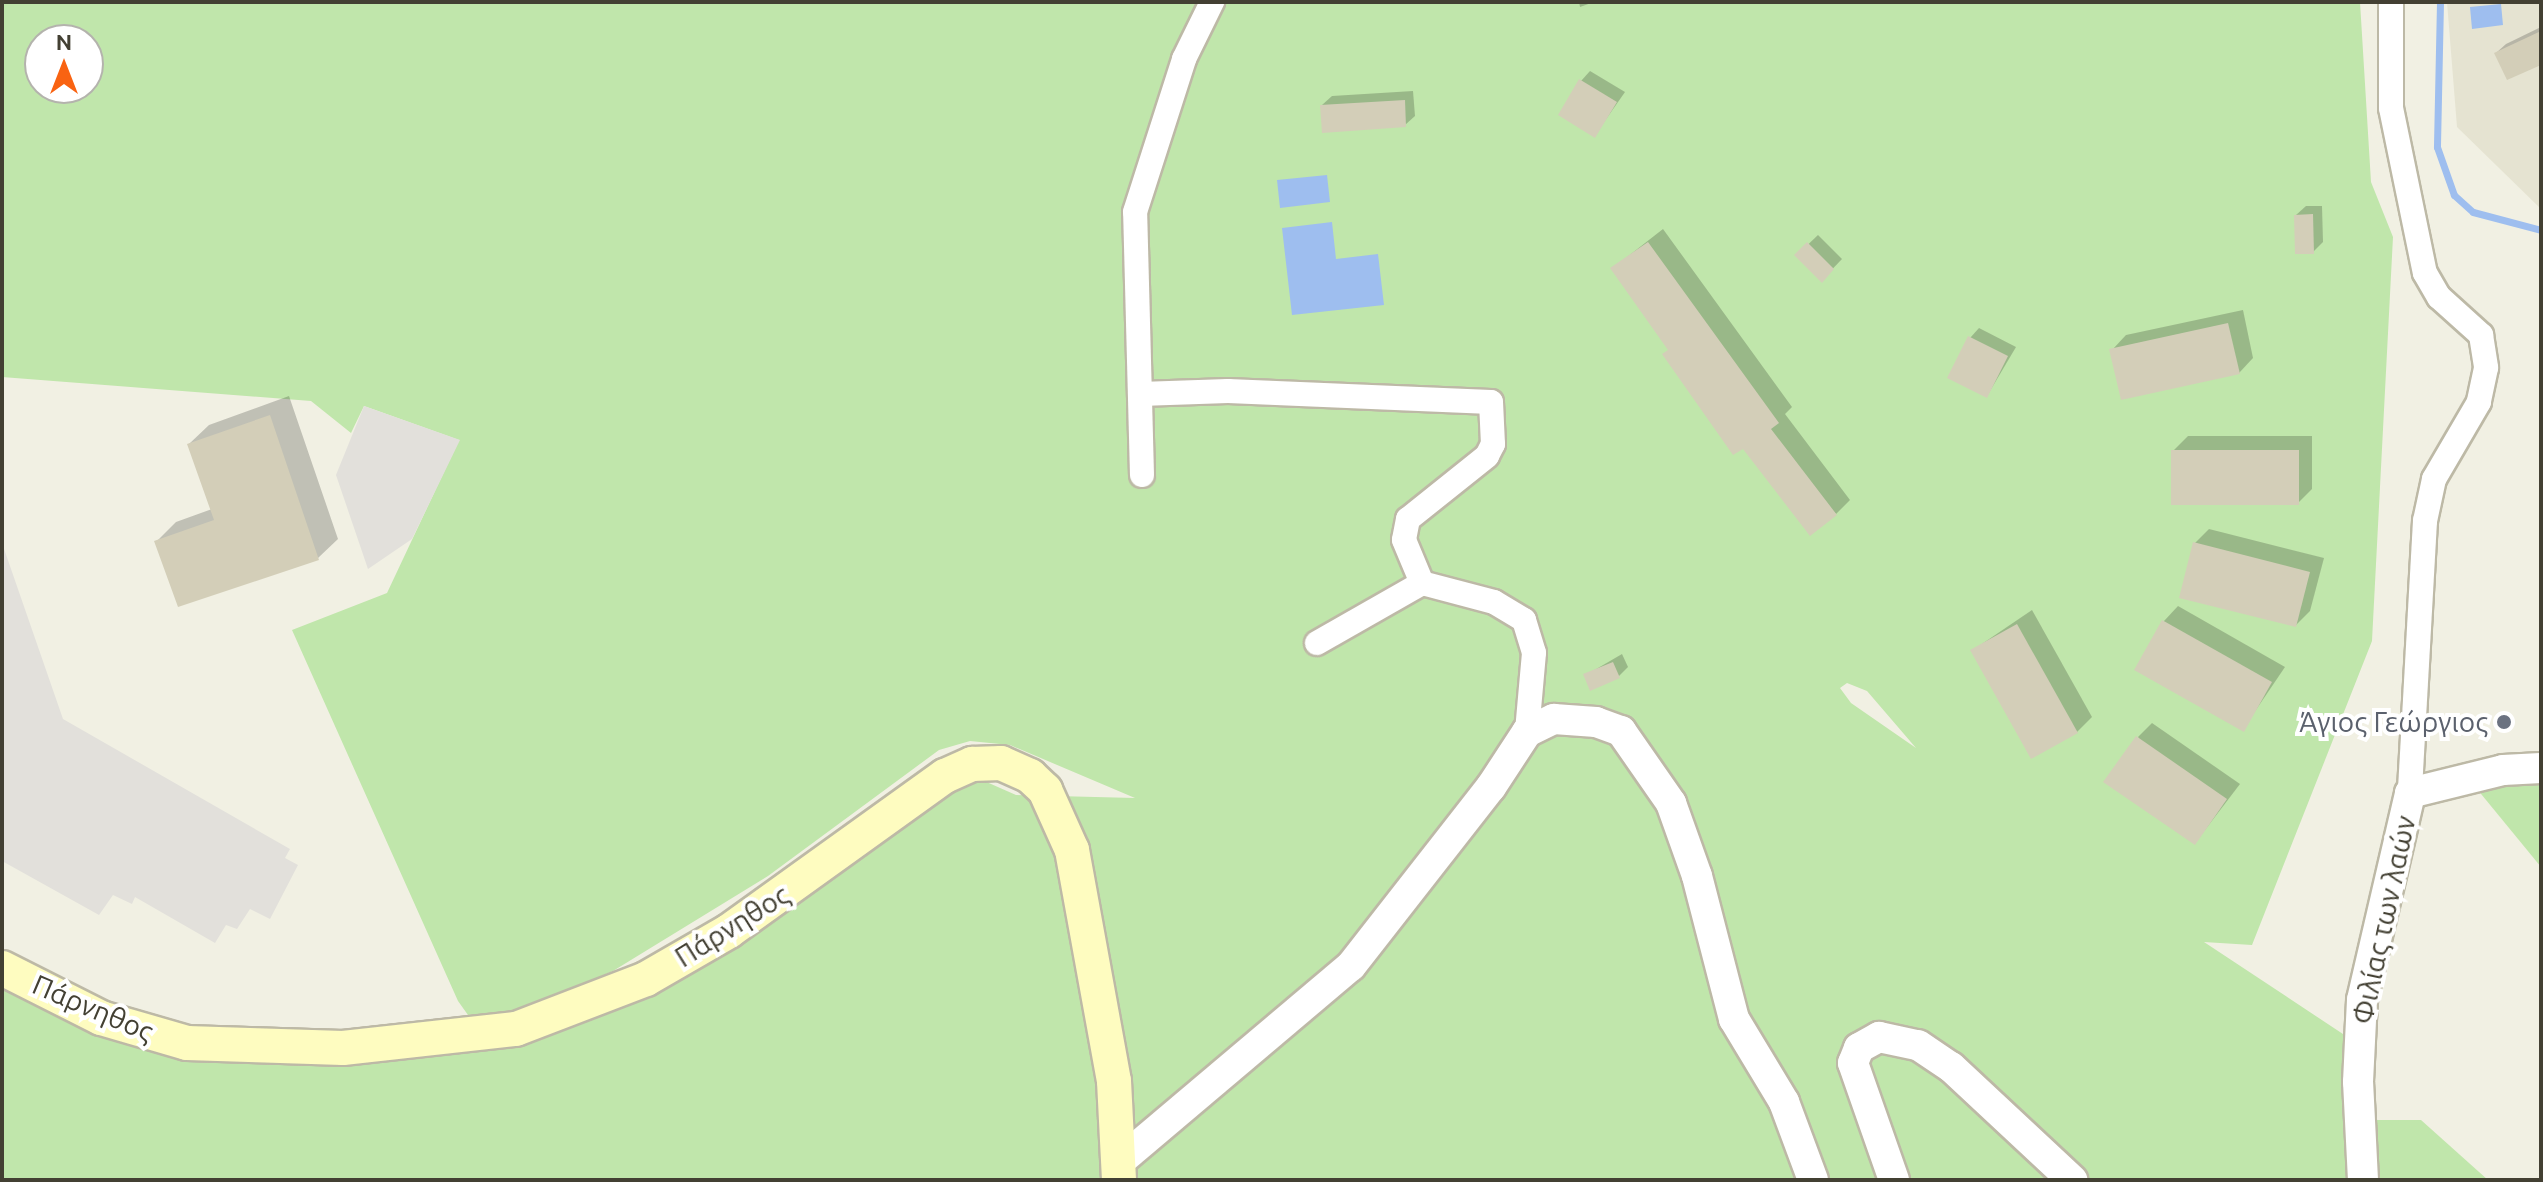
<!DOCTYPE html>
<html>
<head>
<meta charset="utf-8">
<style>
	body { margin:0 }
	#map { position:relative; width:2543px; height:1182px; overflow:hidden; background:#f1f0e3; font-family:Ubuntu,sans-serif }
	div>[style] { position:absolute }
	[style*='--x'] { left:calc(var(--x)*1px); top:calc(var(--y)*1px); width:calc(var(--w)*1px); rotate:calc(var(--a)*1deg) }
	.residential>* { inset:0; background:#e5e3d1 }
	.green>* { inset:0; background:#c0e6ab }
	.parking>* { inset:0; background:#e2e0db }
	.water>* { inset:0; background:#9ebeef }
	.shadow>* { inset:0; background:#0003 }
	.stream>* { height:7px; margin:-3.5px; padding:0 3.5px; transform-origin:3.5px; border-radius:3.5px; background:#9ebeef }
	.building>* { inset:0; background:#d3ceb8 }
	.roads { filter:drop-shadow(2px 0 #bdb9a6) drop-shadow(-2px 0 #bdb9a6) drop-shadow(0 2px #bdb9a6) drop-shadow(0 -2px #bdb9a6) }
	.minor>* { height:24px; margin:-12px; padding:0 12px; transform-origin:12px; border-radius:12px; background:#fff }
	.tertiary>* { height:30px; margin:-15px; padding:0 15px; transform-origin:15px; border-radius:15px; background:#fff }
	.secondary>* { height:34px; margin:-17px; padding:0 17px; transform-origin:17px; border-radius:17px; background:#fefcc0 }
	.dots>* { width:22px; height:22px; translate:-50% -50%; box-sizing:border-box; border:4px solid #fff; border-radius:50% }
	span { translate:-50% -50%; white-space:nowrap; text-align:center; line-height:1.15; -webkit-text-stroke:8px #fff; paint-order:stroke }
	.worship-label { font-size:28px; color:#5b616d }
	.right { translate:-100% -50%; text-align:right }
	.street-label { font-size:28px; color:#434033 }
	.frame { position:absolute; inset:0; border:4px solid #434033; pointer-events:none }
	.north { position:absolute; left:24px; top:24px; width:80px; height:80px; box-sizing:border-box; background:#fff; border:2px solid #b4b3ad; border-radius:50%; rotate:0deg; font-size:22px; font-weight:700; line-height:32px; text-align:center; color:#434033 }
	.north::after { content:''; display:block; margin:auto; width:28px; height:36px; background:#f96312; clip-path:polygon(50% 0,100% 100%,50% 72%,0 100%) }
</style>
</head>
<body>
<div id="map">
	<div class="residential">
		<i style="clip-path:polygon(2447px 2px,2541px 2px,2541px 209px,2457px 127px)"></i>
	</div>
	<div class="green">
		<i style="clip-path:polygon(evenodd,2px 2px,2360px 2px,2371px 182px,2393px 237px,2372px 641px,2252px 945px,2204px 942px,2346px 1036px,2346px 1180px,2px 1180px,2px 984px,239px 1056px,626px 1000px,953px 780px,982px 780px,1016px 795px,1135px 798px,1010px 745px,970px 741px,939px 750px,768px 876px,613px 971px,516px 1012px,468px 1015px,458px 1001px,292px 630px,387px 593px,459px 440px,364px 406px,351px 433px,311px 401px,2px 377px,2px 2px,40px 40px,88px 40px,88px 88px,40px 88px,40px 40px,2px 2px,1847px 683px,1867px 691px,1916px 748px,1851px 703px,1840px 688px,1847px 683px)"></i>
		<i style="clip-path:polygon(2541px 781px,2541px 867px,2477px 789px)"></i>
		<i style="clip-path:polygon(2370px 1120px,2421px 1120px,2488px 1180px,2371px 1180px)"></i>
	</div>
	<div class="parking">
		<i style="clip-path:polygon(364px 406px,460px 440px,412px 539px,368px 569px,336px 475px)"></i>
		<i style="clip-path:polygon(2px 543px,63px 719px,290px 849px,285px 858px,298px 865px,270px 919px,250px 909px,237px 929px,226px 925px,215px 943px,135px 897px,132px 904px,113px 895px,99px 915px,2px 861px)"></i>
	</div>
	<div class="water">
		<i style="clip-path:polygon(2501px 4px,2503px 25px,2472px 29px,2470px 7px)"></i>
		<i style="clip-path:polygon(1327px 175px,1330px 202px,1280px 208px,1277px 180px)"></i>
		<i style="clip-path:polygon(1332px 222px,1336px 259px,1378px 254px,1384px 305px,1292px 315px,1282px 228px)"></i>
	</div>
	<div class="shadow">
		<i style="clip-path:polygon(1579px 2px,1594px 2px,1580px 7px)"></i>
		<i style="clip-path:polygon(2541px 27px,2541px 62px,2496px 53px,2506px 44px)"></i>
		<i style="clip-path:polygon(1590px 71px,1625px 92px,1595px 135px,1581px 81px)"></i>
		<i style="clip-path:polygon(1413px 91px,1415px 116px,1405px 125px,1322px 105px,1332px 96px)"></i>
		<i style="clip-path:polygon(2306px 206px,2322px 206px,2323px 242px,2313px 252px,2296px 215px)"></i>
		<i style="clip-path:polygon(1663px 229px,1792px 407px,1785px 414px,1850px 500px,1836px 514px,1670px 350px,1613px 268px)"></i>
		<i style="clip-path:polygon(1818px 235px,1842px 259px,1822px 280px,1797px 255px)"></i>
		<i style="clip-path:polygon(2243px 310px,2253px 358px,2239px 373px,2112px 350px,2126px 335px)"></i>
		<i style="clip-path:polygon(1979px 328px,2016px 347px,1987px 396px,1970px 338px)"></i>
		<i style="clip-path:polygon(289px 396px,338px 539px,318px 558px,156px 542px,176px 522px,212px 509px,189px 444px,209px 425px)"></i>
		<i style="clip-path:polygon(2188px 436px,2312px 436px,2312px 489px,2298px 503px,2173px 451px)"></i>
		<i style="clip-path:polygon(2209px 529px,2324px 558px,2310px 611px,2296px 625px,2195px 543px)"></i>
		<i style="clip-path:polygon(2178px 606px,2285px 667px,2243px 729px,2136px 669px,2164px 621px)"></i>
		<i style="clip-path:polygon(2032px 610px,2092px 717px,2077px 732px,1973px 650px)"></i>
		<i style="clip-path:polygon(1622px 654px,1628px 667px,1619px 676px,1586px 675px)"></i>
		<i style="clip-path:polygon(2152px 723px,2240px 784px,2195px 843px,2138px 737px)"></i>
	</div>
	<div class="stream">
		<i style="--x:2440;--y:2;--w:145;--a:91.2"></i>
		<i style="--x:2437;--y:147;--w:51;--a:70.5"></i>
		<i style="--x:2454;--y:195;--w:25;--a:42"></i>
		<i style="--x:2473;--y:212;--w:70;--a:14.8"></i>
	</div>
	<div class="building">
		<i style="clip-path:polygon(2541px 31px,2541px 65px,2507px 80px,2494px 53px)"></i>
		<i style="clip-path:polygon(1579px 79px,1617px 102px,1595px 138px,1558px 115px)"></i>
		<i style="clip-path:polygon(1405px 100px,1406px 127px,1322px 133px,1320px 105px)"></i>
		<i style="clip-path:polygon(2313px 214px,2314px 254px,2295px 254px,2294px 215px)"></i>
		<i style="clip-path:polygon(1648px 242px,1779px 423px,1771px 429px,1837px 515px,1810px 536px,1743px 449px,1733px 455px,1662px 354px,1668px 350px,1610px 268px)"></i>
		<i style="clip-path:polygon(1807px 242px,1834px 269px,1822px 283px,1794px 255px)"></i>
		<i style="clip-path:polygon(2228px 323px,2240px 374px,2121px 400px,2109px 349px)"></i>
		<i style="clip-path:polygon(1968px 336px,2008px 356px,1987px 398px,1947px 378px)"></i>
		<i style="clip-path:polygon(270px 415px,319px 560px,178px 607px,154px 541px,214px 520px,187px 444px)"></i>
		<i style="clip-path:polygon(2171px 450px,2299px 450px,2299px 505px,2171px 505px)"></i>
		<i style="clip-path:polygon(2193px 542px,2310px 572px,2296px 627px,2179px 598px)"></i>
		<i style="clip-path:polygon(2162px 620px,2272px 682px,2244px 732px,2134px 670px)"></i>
		<i style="clip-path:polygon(2017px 624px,2078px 733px,2031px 759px,1970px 650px)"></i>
		<i style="clip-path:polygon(1613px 662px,1620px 678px,1590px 691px,1583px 674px)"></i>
		<i style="clip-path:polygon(2136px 736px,2227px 799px,2195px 845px,2103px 782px)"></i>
	</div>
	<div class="roads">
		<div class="minor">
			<i style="--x:2391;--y:2;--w:106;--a:90"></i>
			<i style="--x:2391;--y:108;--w:168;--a:78.4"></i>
			<i style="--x:2425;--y:273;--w:28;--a:60"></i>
			<i style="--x:2439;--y:297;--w:57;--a:42.1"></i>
			<i style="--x:2481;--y:335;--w:33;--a:81"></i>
			<i style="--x:2486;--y:368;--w:35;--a:102"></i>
			<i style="--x:2479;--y:402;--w:89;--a:120.3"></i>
			<i style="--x:2434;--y:479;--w:43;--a:102.1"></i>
			<i style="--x:2425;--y:521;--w:272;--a:93.2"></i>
			<i style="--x:1140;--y:394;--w:88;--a:-2"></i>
			<i style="--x:1228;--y:391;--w:263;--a:2.4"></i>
			<i style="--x:1491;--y:402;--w:42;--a:87.3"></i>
			<i style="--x:1493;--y:444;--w:13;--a:117"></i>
			<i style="--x:1487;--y:456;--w:101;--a:141.4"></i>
			<i style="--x:1408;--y:519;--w:21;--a:101"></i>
			<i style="--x:1404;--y:540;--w:47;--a:67.3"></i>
			<i style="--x:1422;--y:583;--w:74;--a:14.8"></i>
			<i style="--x:1494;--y:602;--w:35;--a:31"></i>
			<i style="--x:1524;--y:620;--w:34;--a:73"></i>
			<i style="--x:1534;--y:653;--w:79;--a:95.1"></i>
			<i style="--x:1142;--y:475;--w:263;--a:-91.5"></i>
			<i style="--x:1135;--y:212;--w:161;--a:-72.2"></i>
			<i style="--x:1184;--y:59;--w:64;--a:-63.8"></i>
			<i style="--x:1317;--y:643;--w:121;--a:-29.7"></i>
		</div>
		<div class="tertiary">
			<i style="--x:1120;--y:1161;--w:302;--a:-40.2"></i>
			<i style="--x:1351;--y:966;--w:227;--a:-52"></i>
			<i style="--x:1491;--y:787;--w:66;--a:-56.8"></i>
			<i style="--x:1527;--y:732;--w:30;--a:-26"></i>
			<i style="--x:1554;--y:719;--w:42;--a:4.1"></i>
			<i style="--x:1596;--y:722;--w:27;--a:20"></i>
			<i style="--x:1621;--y:731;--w:88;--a:55.2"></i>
			<i style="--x:1671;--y:803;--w:77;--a:70.4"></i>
			<i style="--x:1697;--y:876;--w:148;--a:75.5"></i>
			<i style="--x:1734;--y:1019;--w:97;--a:58.9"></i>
			<i style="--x:1784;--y:1102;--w:83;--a:69.6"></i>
			<i style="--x:1894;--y:1180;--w:124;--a:-109.3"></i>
			<i style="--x:1853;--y:1063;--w:16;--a:-68"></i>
			<i style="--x:1859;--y:1048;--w:23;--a:-29"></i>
			<i style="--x:1879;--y:1037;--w:40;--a:12"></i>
			<i style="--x:1918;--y:1045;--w:40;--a:34"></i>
			<i style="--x:1951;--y:1067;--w:166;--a:43"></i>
			<i style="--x:2363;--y:1180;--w:98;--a:-92.9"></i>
			<i style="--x:2358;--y:1082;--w:82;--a:-87.2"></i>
			<i style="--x:2362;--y:1000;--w:212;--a:-76.9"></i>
			<i style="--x:2410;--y:793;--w:96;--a:-13.9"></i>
			<i style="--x:2503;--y:770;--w:38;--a:-3"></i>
		</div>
		<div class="secondary">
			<i style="--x:2;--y:968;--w:111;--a:26.8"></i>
			<i style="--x:101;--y:1018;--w:90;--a:16.2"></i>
			<i style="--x:187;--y:1043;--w:156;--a:1.8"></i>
			<i style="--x:343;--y:1048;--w:174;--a:-6.3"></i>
			<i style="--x:516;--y:1029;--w:139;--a:-21"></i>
			<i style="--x:646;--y:979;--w:96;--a:-30"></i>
			<i style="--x:729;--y:931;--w:266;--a:-35.7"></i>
			<i style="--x:945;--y:776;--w:30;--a:-24"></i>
			<i style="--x:972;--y:764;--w:29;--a:-2"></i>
			<i style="--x:1001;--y:763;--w:32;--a:24"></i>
			<i style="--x:1030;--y:776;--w:21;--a:43"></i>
			<i style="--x:1045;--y:790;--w:66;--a:65.8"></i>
			<i style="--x:1072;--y:850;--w:235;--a:79.7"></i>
			<i style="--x:1114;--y:1081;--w:99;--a:87.1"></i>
		</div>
	</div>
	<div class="dots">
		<i style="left:2504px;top:722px;background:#6b7280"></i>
	</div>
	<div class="worship-label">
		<span class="right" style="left:2488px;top:722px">Άγιος Γεώργιος</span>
	</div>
	<div class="street-label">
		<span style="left:2384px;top:920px;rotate:-78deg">Φιλίας των λαών</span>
		<span style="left:732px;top:926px;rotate:-32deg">Πάρνηθος</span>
		<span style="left:93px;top:1008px;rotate:23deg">Πάρνηθος</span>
	</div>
	<div class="frame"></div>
	<div class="north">N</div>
</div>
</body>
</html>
